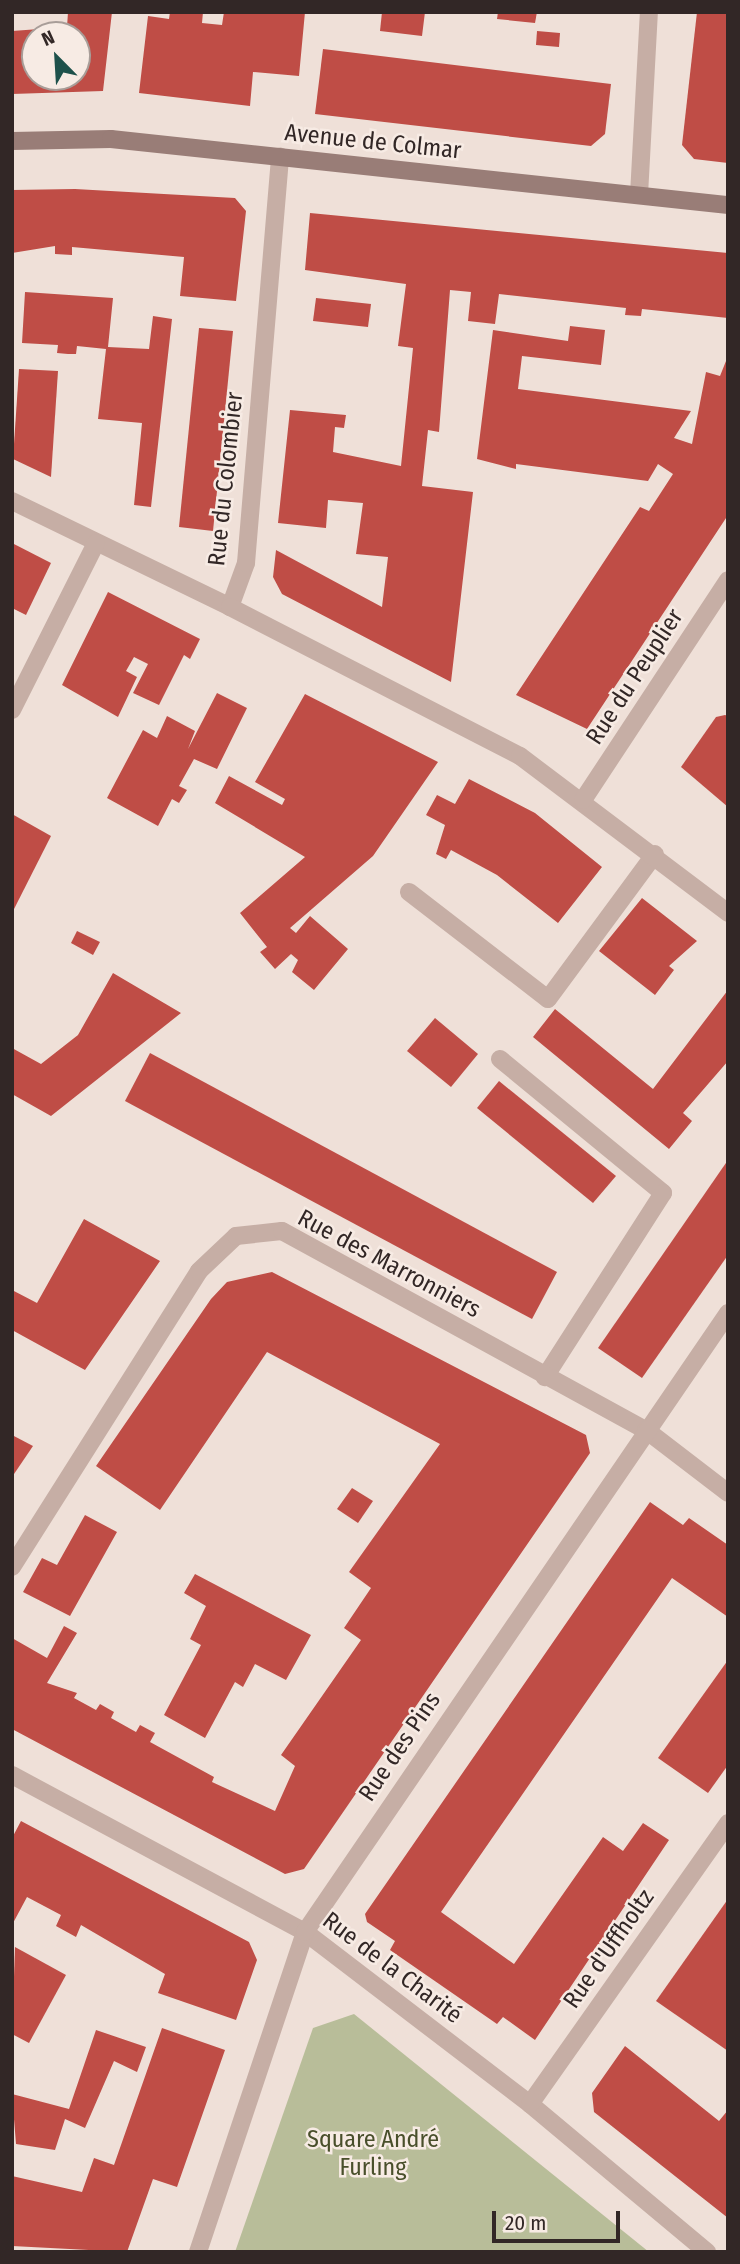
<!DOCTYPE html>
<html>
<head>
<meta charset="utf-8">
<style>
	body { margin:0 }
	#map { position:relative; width:740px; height:2264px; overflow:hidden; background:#efe0d8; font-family:"Fira Sans Condensed",sans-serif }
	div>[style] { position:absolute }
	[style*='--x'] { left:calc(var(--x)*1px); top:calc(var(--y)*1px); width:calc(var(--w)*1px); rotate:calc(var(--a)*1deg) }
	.green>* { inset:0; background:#b8bd99 }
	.building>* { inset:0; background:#bf4d46 }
	.lane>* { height:18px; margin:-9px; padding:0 9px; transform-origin:9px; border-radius:9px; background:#c6aea5 }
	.street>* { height:18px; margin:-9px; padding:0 9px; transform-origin:9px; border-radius:9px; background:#c6aea5 }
	.secondary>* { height:18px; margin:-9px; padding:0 9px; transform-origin:9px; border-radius:9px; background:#997d77 }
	span { translate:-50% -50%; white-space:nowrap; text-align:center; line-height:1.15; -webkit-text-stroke:5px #f7ebe4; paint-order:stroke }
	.street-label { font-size:24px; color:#322726 }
	.park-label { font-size:24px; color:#494f2b }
	.frame { position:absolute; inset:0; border:14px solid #322726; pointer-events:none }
	.north { position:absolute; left:21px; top:21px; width:70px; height:70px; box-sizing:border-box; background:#f7ebe4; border:2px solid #a89d98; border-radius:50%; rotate:336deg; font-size:19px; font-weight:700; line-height:28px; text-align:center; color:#322726 }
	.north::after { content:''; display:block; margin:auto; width:24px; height:32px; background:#1e514b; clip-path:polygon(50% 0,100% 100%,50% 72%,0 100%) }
	.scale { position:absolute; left:492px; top:2211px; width:128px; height:32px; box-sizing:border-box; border:4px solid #322726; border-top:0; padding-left:9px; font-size:21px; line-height:24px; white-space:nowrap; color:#322726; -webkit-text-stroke:5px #f7ebe4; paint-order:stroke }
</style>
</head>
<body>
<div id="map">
	<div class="green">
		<i style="clip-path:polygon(354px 2014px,649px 2252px,235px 2252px,313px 2028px)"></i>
	</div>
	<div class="building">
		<i style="clip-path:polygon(evenodd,68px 12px,112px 12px,103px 91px,12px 94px,12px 31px,67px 27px,68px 12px,35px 35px,77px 35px,77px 77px,35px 77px,35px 35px)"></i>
		<i style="clip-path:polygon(170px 12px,203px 12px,202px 23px,222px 25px,224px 12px,305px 12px,299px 76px,253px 72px,250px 106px,139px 93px,148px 16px,169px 19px)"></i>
		<i style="clip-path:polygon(382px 12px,425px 12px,422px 36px,380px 31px)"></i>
		<i style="clip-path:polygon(498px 12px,537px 12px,535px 23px,497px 19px)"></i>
		<i style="clip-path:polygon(697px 12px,728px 12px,728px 163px,694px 159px,682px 145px)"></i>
		<i style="clip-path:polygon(537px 31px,560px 33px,559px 47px,536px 45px)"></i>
		<i style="clip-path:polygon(323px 49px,611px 84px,605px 134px,591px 146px,315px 114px)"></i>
		<i style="clip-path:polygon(75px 189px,235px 198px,246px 211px,236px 301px,180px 296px,184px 257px,72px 247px,72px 255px,55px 254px,55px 246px,12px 253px,12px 190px)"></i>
		<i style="clip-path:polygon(310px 213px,728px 253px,728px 318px,642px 309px,641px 316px,625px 315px,626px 308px,499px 294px,495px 324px,468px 321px,471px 292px,450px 290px,439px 432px,428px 430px,422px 486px,473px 492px,451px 682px,282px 594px,273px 577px,276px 550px,382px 607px,388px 557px,356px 554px,363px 503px,328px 500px,326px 528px,278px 523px,290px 410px,346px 415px,344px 428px,335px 427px,333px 452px,401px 466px,413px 348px,398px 346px,406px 284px,305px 270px)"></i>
		<i style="clip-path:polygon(25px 292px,113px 298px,108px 347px,149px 349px,153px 316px,172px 319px,151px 507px,134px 505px,142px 423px,98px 419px,106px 349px,77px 346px,76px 354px,68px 354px,57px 353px,58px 345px,22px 343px)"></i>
		<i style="clip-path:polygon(316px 298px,371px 304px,368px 327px,313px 321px)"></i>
		<i style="clip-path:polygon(570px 326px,605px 330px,601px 365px,522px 356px,518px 389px,691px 411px,674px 438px,692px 444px,706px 372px,720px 376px,728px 356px,728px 515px,587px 729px,516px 695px,640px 507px,649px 511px,673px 474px,658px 464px,648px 481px,516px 464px,516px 469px,477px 459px,493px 330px,568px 341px)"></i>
		<i style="clip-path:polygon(199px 328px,233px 331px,213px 531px,179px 527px)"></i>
		<i style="clip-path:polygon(19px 369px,58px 371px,51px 477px,13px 459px)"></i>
		<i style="clip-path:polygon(12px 543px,51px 563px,26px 615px,12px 608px)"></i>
		<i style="clip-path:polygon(108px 592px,200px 639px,190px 659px,184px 655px,159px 705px,133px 693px,148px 664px,134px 657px,126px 671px,137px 677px,118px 717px,62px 685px)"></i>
		<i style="clip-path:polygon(217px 693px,247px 708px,217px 769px,194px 759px,179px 786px,187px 790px,179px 803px,172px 799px,158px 826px,107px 798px,143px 730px,157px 738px,167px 716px,195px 731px,188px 749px)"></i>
		<i style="clip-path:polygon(305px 694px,438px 762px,373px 856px,290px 928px,296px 933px,310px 916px,348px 949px,314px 990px,292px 972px,298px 960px,291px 954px,275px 969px,260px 952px,267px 947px,240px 913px,305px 857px,215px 803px,229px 776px,282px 805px,285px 799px,255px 782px)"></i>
		<i style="clip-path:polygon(725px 715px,728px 716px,728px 807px,681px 767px,716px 717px)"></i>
		<i style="clip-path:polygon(469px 779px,535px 813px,602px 867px,558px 923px,497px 875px,451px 850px,446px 859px,436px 854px,445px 825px,426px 815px,437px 795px,455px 804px)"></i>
		<i style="clip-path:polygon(12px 814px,51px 836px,12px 913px)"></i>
		<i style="clip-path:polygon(642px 898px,697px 941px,669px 966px,674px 970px,655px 995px,599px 951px)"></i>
		<i style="clip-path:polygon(77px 931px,100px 942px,93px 955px,71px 943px)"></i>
		<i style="clip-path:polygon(113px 973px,181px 1013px,51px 1116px,12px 1094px,12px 1048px,41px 1064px,78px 1035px)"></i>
		<i style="clip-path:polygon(728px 990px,728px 1061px,683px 1113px,692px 1121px,669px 1149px,533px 1037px,555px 1009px,653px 1089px)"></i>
		<i style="clip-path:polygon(435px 1018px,478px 1054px,451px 1087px,407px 1051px)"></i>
		<i style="clip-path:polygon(150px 1053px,557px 1272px,532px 1319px,125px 1101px)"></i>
		<i style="clip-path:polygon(499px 1081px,616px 1176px,593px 1203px,477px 1108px)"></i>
		<i style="clip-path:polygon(728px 1160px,728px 1255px,642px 1378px,598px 1348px)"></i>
		<i style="clip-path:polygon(84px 1219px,160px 1261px,85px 1370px,12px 1330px,12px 1290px,37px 1303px)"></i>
		<i style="clip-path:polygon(272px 1272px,586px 1435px,590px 1453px,304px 1869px,285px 1874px,12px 1729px,12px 1638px,47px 1658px,64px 1626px,77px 1633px,47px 1683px,77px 1693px,74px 1698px,96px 1710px,100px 1704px,114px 1712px,111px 1718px,136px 1732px,140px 1725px,155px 1733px,150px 1742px,214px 1777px,212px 1782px,275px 1811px,295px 1766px,281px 1755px,361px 1640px,344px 1628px,371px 1588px,349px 1572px,440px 1444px,267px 1352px,160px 1510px,96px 1466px,211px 1299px,227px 1282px)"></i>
		<i style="clip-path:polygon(12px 1435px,33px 1446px,12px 1477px)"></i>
		<i style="clip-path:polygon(352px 1488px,373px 1501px,358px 1523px,337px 1509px)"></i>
		<i style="clip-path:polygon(650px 1502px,683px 1525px,689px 1518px,728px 1545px,728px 1617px,672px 1578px,441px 1912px,514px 1964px,603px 1837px,623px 1851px,643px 1823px,669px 1840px,535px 2040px,503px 2017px,497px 2024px,390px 1950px,395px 1941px,367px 1922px,365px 1914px)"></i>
		<i style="clip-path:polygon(85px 1515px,117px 1532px,70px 1616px,23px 1592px,42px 1558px,57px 1565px)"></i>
		<i style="clip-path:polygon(195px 1574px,311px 1635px,286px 1680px,255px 1664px,243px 1687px,235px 1682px,205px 1738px,164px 1715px,201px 1645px,190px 1639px,206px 1606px,184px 1593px)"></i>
		<i style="clip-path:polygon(728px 1660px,728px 1765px,708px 1793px,658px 1758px)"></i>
		<i style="clip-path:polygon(21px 1821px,249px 1942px,257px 1960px,236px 2020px,158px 1993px,165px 1974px,81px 1925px,76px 1937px,56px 1926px,61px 1915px,27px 1897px,12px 1925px,12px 1838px)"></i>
		<i style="clip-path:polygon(728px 1899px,728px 2051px,656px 2001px)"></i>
		<i style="clip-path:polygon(15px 1947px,66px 1975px,29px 2043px,12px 2034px)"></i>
		<i style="clip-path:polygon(162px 2028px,225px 2050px,177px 2187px,153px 2179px,127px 2252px,12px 2246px,12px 2176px,82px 2192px,94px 2158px,114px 2165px)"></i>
		<i style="clip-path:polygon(96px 2030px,146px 2047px,137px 2072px,114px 2061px,85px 2128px,65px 2119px,55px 2150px,16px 2144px,12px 2094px,69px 2109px)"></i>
		<i style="clip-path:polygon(625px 2046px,719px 2121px,728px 2110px,728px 2218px,594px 2112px,592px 2093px)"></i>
	</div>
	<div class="lane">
		<i style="--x:409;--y:892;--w:175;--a:37.6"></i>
		<i style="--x:548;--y:999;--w:180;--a:-53.6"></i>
		<i style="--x:500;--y:1059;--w:211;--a:39.4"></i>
		<i style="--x:663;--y:1193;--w:219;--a:122.7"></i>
	</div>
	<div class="street">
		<i style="--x:639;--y:195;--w:183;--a:-86.9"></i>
		<i style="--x:12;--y:501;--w:242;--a:25.9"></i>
		<i style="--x:230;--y:607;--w:47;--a:-70"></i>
		<i style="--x:246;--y:563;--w:408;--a:-85.2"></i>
		<i style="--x:230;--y:607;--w:326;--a:27.2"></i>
		<i style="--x:520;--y:756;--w:261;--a:37"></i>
		<i style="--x:12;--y:710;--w:187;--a:-63.3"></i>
		<i style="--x:583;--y:800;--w:263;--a:-56.6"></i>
		<i style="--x:12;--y:1567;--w:350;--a:-57.7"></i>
		<i style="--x:199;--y:1271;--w:51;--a:-43.4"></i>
		<i style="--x:236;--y:1236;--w:46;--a:-6.2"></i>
		<i style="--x:282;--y:1231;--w:415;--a:28.7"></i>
		<i style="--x:646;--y:1430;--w:103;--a:37.5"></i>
		<i style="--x:12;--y:1775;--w:332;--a:28.2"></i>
		<i style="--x:305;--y:1932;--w:283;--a:37.4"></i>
		<i style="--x:530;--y:2104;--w:231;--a:39.9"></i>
		<i style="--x:530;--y:2104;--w:344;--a:-54.8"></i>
		<i style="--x:198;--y:2252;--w:337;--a:-71.5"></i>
		<i style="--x:305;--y:1932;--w:750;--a:-55.65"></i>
	</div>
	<div class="secondary">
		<i style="--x:12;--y:141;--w:99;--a:-1.2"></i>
		<i style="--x:111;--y:139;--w:621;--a:6.11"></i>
	</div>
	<div class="street-label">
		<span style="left:373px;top:142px;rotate:6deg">Avenue de Colmar</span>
		<span style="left:226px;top:479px;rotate:-84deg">Rue du Colombier</span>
		<span style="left:635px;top:677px;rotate:-57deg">Rue du Peuplier</span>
		<span style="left:389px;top:1264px;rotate:28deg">Rue des Marronniers</span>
		<span style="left:400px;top:1747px;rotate:-56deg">Rue des Pins</span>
		<span style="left:609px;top:1949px;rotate:-55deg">Rue d'Uffholtz</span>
		<span style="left:392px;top:1968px;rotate:37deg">Rue de la Charité</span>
	</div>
	<div class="park-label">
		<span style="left:373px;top:2154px">Square André<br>Furling</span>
	</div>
	<div class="frame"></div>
	<div class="north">N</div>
	<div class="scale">20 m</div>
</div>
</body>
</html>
